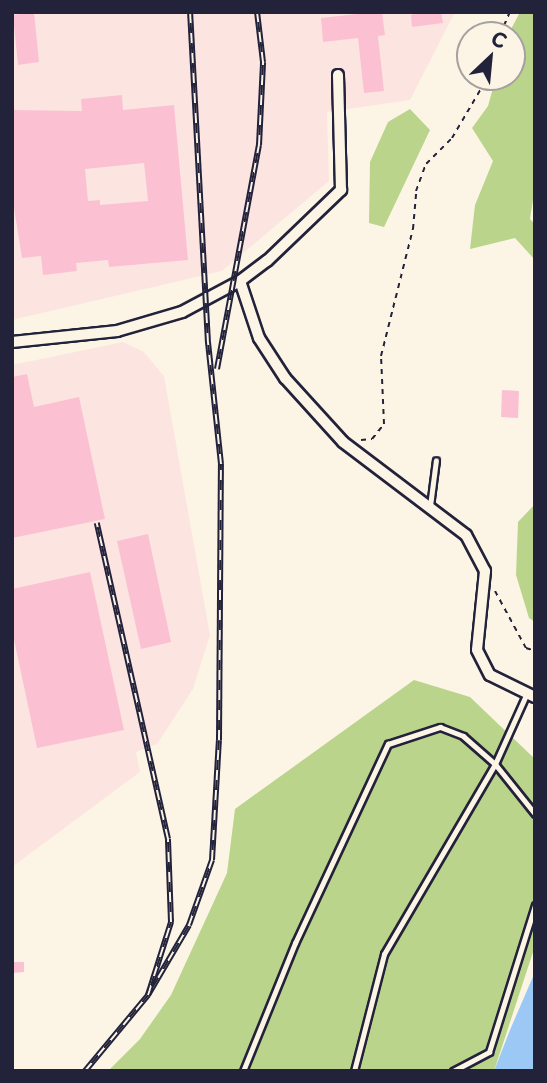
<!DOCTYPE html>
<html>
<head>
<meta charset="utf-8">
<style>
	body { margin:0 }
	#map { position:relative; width:547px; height:1083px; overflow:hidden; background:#fcf5e5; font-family:"Playpen Sans",sans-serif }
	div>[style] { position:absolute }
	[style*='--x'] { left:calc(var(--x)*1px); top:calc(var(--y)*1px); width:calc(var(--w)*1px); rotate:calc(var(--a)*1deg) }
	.built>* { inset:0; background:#fce5e0 }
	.green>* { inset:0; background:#bad48b }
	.water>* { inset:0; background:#9bc8f5 }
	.building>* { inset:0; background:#fbc1d3 }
	.path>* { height:2px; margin-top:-1px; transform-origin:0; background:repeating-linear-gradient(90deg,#22223b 0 5px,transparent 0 10px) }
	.roads { filter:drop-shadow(2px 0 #22223b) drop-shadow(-2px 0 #22223b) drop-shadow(0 2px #22223b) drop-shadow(0 -2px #22223b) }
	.lane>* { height:5px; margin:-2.5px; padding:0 2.5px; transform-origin:2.5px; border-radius:2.5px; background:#fcf5e5 }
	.street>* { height:10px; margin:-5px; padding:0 5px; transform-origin:5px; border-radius:5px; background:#fcf5e5 }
	.rail>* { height:6px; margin-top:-3px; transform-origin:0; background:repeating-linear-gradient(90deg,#fcf5e5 0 10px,#22223b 0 20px); box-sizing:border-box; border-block:2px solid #22223b }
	span { translate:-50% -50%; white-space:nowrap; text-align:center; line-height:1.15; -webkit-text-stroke:5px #fcf5e5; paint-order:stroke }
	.frame { position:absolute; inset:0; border:14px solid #22223b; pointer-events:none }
	.north { position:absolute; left:456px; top:21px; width:70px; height:70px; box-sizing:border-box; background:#fcf5e5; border:2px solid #a5a1a1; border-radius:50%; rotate:26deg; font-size:19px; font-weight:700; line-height:28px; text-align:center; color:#22223b }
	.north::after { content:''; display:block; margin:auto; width:24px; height:32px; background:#22223b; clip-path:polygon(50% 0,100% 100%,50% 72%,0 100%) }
</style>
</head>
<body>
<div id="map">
	<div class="built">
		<i style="clip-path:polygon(12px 12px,455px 12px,410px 100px,327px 112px,329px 181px,222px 271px,12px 320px)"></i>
		<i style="clip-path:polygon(123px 342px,144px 352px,164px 376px,210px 635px,193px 689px,157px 744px,136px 752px,140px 772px,12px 867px,12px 365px)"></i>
	</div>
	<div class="green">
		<i style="clip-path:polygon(520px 12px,535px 12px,535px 187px,530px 219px,535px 224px,535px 260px,515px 238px,470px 249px,475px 205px,493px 161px,472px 128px,488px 106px,496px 77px,512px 77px,512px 35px,508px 35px)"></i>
		<i style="clip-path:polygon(410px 109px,430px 130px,384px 227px,369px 223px,370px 162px,388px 122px)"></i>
		<i style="clip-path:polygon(535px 504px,535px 622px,529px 618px,516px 575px,518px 522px)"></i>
		<i style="clip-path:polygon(414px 680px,470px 697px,535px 759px,535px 946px,494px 1071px,108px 1071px,140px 1039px,171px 995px,227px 873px,235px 809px)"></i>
	</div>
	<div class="water">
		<i style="clip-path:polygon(535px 972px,535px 1071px,494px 1071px,510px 1030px)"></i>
	</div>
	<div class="building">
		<i style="clip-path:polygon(34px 12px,39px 62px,18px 65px,13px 15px)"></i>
		<i style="clip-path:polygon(375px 12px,382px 12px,385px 35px,378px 36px,384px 91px,364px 93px,358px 38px,323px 42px,321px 18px)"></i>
		<i style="clip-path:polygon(421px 12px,441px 12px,443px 23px,412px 27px,411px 15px)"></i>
		<i style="clip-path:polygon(evenodd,122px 95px,123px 110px,174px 105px,188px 260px,109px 267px,108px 260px,76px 263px,77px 271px,43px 275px,41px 256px,22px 258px,12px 195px,12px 110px,82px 111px,81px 99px,122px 95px,144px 163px,148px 201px,100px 205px,100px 200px,88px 201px,85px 169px,144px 163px)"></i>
		<i style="clip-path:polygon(27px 374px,34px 407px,79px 397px,105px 519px,12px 538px,12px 377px)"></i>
		<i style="clip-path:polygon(502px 390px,519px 391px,518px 418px,501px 417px)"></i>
		<i style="clip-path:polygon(148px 534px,171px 642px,141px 649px,117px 541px)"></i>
		<i style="clip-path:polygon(90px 572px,124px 730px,37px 748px,12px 630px,12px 589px)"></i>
		<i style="clip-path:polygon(12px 962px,24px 962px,24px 972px,12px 973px)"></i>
	</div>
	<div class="path">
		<i style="--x:500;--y:35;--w:25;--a:-67"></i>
		<i style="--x:361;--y:440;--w:11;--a:-5"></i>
		<i style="--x:372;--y:439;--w:19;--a:-51"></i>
		<i style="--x:384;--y:424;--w:68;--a:-92.5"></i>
		<i style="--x:381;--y:356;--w:131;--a:-75.9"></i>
		<i style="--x:413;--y:229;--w:38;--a:-85"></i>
		<i style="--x:416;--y:191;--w:29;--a:-70"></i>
		<i style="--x:426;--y:164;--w:37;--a:-45"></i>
		<i style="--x:452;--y:138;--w:71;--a:-59.5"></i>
		<i style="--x:495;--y:591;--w:65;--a:61.5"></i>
		<i style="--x:526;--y:648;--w:9;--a:18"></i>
	</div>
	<div class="roads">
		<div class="lane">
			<i style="--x:430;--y:506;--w:46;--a:-82.6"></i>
			<i style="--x:243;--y:1071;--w:138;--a:-67.9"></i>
			<i style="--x:295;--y:943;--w:220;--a:-65"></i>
			<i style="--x:388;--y:744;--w:55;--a:-18.1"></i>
			<i style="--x:440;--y:727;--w:25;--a:21"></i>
			<i style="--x:463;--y:736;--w:43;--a:41.2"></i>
			<i style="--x:495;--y:764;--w:64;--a:51.3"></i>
			<i style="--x:354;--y:1071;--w:121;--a:-75.6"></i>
			<i style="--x:384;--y:954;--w:220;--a:-59.7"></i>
			<i style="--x:495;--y:764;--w:76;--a:-65.8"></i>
			<i style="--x:453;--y:1071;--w:41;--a:-27.8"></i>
			<i style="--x:489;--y:1052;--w:154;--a:-72.6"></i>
		</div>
		<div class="street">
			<i style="--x:240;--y:281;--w:60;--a:71.6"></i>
			<i style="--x:259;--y:338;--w:48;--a:57"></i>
			<i style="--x:285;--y:378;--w:86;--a:47.8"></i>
			<i style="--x:343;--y:442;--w:154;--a:37.1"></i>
			<i style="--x:466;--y:535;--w:41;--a:62.2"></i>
			<i style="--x:485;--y:571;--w:79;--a:95.8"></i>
			<i style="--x:477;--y:650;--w:28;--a:63"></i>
			<i style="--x:490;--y:675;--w:50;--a:26.1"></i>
			<i style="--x:12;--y:342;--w:106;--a:-6"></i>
			<i style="--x:117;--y:331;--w:68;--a:-16.3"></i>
			<i style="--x:182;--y:312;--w:66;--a:-28.1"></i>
			<i style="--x:240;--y:281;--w:34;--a:-37"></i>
			<i style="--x:267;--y:261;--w:103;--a:-43.8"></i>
			<i style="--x:341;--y:190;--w:115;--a:-91.5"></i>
		</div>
	</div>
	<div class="rail">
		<i style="--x:217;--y:369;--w:228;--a:-79.4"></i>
		<i style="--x:259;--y:145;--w:83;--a:-87.2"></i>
		<i style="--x:263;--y:62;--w:50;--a:-96.8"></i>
		<i style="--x:148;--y:995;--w:81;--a:-59.6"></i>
		<i style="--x:189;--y:925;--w:69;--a:-70.5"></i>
		<i style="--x:212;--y:860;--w:120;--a:-86.7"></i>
		<i style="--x:219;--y:740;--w:276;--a:-89.6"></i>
		<i style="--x:221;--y:464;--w:122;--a:-96.1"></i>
		<i style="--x:208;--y:343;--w:331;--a:-93.1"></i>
		<i style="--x:85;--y:1071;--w:99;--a:-50.3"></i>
		<i style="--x:148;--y:995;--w:77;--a:-72.5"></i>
		<i style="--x:171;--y:922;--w:83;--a:-92.1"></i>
		<i style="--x:168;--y:839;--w:324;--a:-102.7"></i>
	</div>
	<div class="frame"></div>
	<div class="north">С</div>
</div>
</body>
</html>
